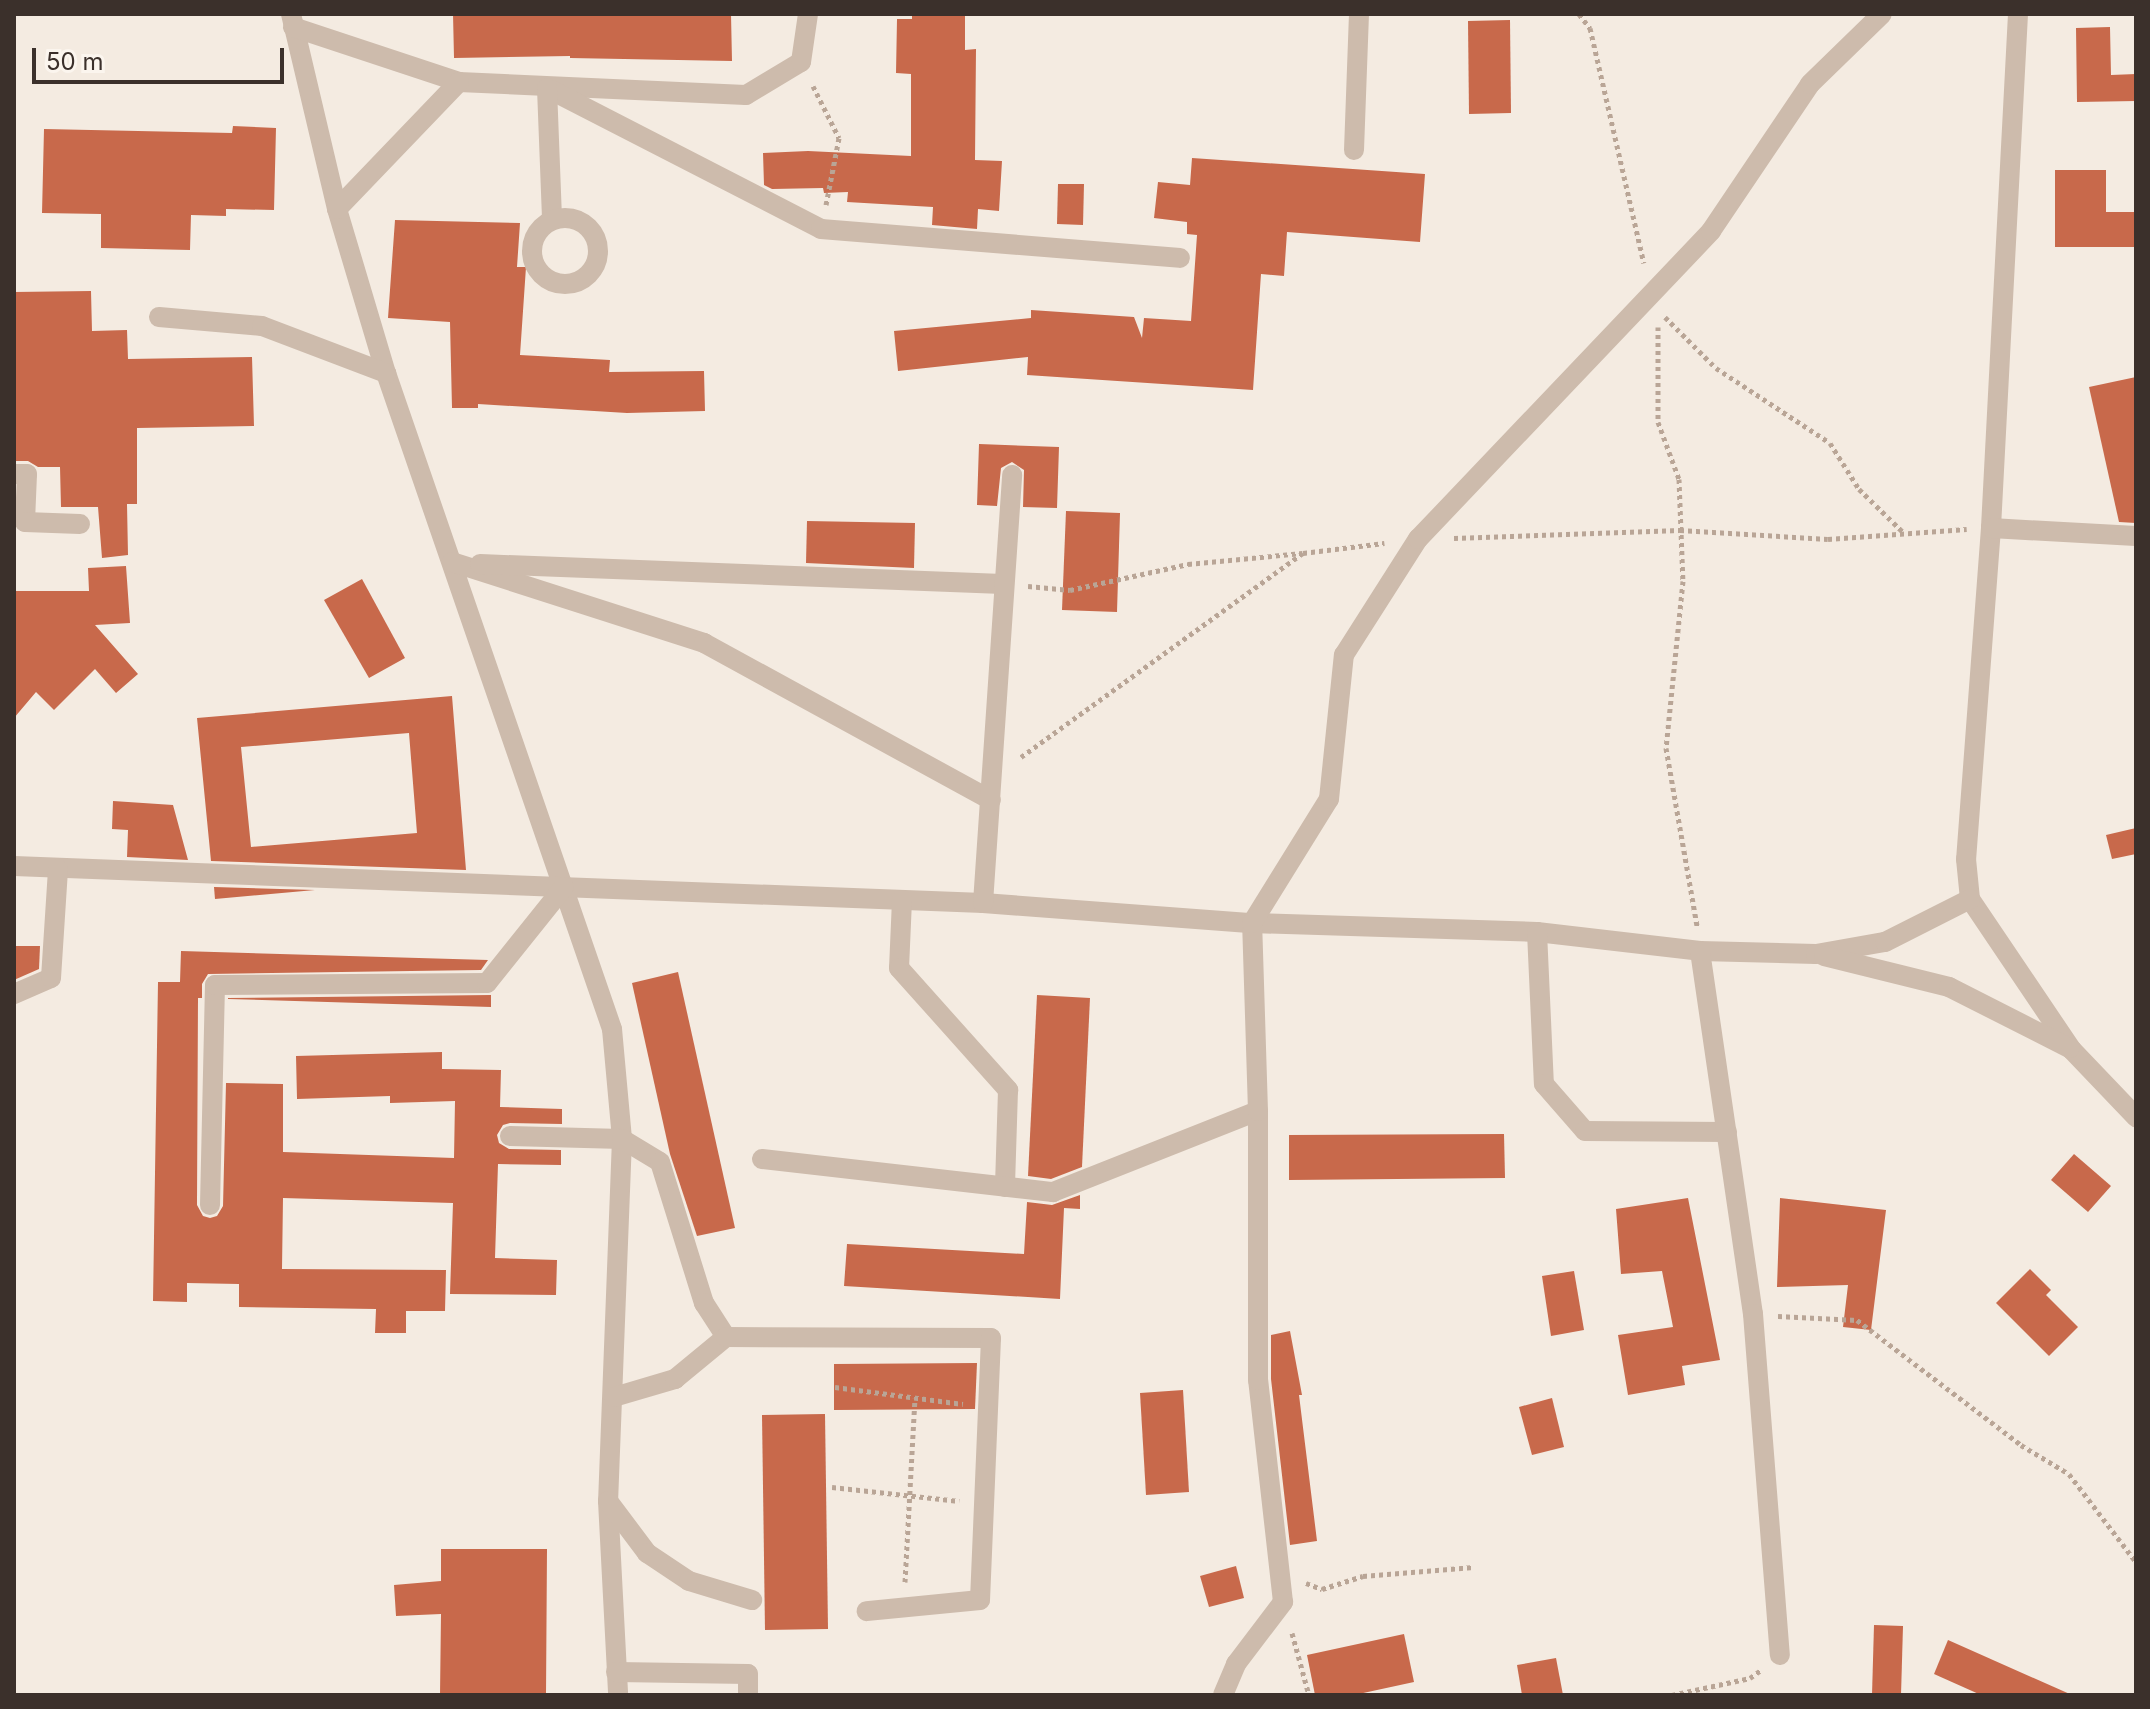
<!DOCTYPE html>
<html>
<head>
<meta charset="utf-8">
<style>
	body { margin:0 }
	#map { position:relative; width:2150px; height:1709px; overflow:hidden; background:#f4ebe1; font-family:Inter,sans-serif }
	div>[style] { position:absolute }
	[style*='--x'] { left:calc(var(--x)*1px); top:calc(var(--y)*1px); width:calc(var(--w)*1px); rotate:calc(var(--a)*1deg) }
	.building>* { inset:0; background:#c8694b }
	.path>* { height:5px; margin-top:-2.5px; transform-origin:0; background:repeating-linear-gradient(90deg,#b9a596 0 4px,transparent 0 8px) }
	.minor>* { height:20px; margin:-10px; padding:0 10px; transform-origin:10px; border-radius:10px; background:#cdbbac }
	.minor>.ring { margin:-10px; padding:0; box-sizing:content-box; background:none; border:20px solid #cdbbac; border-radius:50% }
	span { translate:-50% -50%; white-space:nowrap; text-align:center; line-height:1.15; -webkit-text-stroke:7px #fbf5ee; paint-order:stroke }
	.frame { position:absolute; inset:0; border:16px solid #3b302b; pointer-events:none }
	.scale { position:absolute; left:32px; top:48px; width:252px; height:36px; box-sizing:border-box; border:4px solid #3b302b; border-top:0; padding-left:10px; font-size:24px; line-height:28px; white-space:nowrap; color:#3b302b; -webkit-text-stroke:6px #fbf5ee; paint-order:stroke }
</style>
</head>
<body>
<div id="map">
	<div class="building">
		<i style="clip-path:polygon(453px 14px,731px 14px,732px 61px,570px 58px,570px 56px,454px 58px)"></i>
		<i style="clip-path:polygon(912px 14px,965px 14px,965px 50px,976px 49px,975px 160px,1002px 161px,999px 211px,978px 209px,977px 229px,932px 225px,933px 207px,847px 202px,848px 192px,824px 193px,823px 188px,772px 189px,764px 185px,763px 153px,808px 151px,911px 156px,911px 74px,896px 73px,897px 19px,912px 19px)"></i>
		<i style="clip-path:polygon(1510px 20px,1511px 113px,1469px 114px,1468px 21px)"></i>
		<i style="clip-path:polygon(2110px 27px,2111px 75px,2136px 74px,2136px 101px,2077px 102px,2076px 28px)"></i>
		<i style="clip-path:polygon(233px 126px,276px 128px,274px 210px,226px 209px,226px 216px,191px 215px,190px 250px,101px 248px,101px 214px,42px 213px,44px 129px,232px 133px)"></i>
		<i style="clip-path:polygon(1192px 158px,1425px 174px,1420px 242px,1287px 232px,1284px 276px,1261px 274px,1253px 390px,1027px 375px,1028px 357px,898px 371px,894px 331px,1031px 318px,1031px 310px,1134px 317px,1142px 338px,1144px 318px,1191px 321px,1197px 235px,1187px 234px,1187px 222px,1154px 218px,1158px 182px,1190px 185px)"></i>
		<i style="clip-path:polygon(2055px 170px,2106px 170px,2106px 212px,2136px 212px,2136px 247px,2055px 247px)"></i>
		<i style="clip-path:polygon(1058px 184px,1084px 184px,1083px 225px,1057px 224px)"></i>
		<i style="clip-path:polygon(395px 220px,520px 223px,517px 267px,526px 267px,520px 355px,610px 360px,609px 372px,704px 371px,705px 411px,627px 413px,478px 404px,478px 408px,452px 408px,450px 322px,388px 318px)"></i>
		<i style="clip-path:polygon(91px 291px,92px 331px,127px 330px,128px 359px,252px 357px,254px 426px,137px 428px,137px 504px,127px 504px,128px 555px,102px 558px,98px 507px,61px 507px,60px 467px,38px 467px,28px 461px,14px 461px,14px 292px)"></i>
		<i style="clip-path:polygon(2136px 377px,2136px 523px,2119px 522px,2089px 387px)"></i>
		<i style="clip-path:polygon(979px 444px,1059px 447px,1057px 508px,1023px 507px,1024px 470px,1012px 462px,1001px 468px,997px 506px,977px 505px)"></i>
		<i style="clip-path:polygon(1066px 511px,1120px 513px,1117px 612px,1062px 610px)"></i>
		<i style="clip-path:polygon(807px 521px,915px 523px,914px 568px,806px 563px)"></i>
		<i style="clip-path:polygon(126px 566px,130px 623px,95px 625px,138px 674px,116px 693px,95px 669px,54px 710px,36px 692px,14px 718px,14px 591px,89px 591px,88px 568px)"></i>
		<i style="clip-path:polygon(362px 579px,405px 658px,369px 678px,324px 600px)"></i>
		<i style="clip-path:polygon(evenodd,452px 696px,466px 870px,211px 861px,197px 718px,452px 696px,409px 733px,417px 833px,251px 847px,241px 747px,409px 733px)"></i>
		<i style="clip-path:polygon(113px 801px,173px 805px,188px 860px,127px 857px,128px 830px,112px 829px)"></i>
		<i style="clip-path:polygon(2136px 828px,2136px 854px,2112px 859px,2106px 835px)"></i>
		<i style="clip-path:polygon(214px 887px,315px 890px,215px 899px)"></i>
		<i style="clip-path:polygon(14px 946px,40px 946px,39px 969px,14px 980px)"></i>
		<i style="clip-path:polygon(181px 951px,488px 960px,481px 970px,208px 974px,202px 984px,202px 998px,198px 998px,197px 1205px,203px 1216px,210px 1218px,217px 1216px,223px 1206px,226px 1083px,283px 1084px,283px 1152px,454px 1158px,455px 1101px,390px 1103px,390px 1096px,297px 1099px,296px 1056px,442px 1052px,442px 1069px,501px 1070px,500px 1107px,562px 1109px,562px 1124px,510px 1123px,503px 1125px,497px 1135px,499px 1143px,509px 1149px,561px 1150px,561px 1165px,498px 1164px,495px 1258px,557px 1260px,556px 1295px,450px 1294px,453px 1203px,283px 1198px,282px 1269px,446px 1270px,445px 1311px,406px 1311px,406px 1333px,375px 1333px,376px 1309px,239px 1307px,239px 1284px,187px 1283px,187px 1302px,153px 1301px,158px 982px,180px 982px)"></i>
		<i style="clip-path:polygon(678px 972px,735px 1228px,697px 1236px,670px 1154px,632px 983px)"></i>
		<i style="clip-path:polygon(491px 995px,491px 1007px,228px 999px,228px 998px)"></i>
		<i style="clip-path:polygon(1037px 995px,1090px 998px,1082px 1167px,1051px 1179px,1028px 1176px)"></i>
		<i style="clip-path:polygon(1504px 1134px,1505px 1178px,1289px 1180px,1289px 1135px)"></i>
		<i style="clip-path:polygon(2074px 1154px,2111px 1186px,2088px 1212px,2051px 1180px)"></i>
		<i style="clip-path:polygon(1080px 1195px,1080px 1209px,1064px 1208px,1060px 1299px,844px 1286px,847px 1244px,1024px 1254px,1027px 1202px,1052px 1205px)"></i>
		<i style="clip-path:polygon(1688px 1198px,1720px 1360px,1682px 1366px,1685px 1385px,1628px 1395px,1618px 1335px,1673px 1327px,1662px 1271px,1621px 1274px,1616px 1209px)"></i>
		<i style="clip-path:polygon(1780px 1198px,1886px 1210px,1871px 1330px,1843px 1327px,1848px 1285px,1777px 1287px)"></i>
		<i style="clip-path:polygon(2030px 1269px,2051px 1290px,2046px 1295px,2078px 1327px,2049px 1356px,1996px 1303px)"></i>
		<i style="clip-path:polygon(1574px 1271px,1584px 1330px,1551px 1336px,1542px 1276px)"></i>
		<i style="clip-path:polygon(1290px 1331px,1302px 1395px,1299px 1395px,1317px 1541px,1290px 1545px,1271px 1379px,1271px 1335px)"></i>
		<i style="clip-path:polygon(977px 1363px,975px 1409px,834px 1410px,834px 1364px)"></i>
		<i style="clip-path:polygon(1183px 1390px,1189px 1492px,1146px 1495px,1140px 1393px)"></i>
		<i style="clip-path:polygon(1552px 1398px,1564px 1447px,1532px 1455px,1519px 1407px)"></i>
		<i style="clip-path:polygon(825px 1414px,828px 1629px,765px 1630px,762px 1415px)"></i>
		<i style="clip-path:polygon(441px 1549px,547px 1549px,546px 1695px,440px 1695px,441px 1614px,396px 1616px,394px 1585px,441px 1581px)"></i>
		<i style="clip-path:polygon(1236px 1566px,1244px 1598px,1209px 1607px,1200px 1576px)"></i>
		<i style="clip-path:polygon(1874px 1625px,1903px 1626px,1901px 1695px,1872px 1695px)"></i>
		<i style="clip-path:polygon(1404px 1634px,1414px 1682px,1354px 1695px,1315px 1695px,1307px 1655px)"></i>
		<i style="clip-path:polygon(1948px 1640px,2072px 1695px,1981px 1695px,1934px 1674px)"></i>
		<i style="clip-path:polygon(1556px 1658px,1563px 1695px,1522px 1695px,1517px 1665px)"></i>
	</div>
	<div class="path">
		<i style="--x:1579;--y:14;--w:18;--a:52"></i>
		<i style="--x:1590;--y:28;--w:241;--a:77.1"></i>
		<i style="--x:813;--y:86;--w:58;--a:63.4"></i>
		<i style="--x:839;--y:138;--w:68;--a:101"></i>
		<i style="--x:1665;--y:317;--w:72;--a:45"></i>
		<i style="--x:1716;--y:368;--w:136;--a:33.3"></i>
		<i style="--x:1830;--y:443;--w:54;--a:57.8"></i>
		<i style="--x:1859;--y:489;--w:63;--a:44.4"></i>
		<i style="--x:1658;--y:327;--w:95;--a:90"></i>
		<i style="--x:1658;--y:422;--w:61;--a:69.8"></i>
		<i style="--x:1679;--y:479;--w:102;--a:87.8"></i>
		<i style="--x:1683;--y:581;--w:168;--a:95.8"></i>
		<i style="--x:1666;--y:748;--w:181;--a:80.1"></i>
		<i style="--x:1454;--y:538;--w:226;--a:-2"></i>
		<i style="--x:1680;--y:530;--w:148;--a:3.5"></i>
		<i style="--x:1828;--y:539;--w:139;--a:-4.1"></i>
		<i style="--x:1028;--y:586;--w:42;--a:5.4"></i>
		<i style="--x:1070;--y:590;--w:121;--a:-12.4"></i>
		<i style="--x:1188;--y:564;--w:115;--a:-5.5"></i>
		<i style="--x:1021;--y:757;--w:348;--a:-35.9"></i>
		<i style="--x:1303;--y:553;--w:82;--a:-7"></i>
		<i style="--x:1778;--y:1316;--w:79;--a:2.9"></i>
		<i style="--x:1857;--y:1320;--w:206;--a:37.3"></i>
		<i style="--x:2021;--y:1445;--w:56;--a:31.1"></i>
		<i style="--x:2069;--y:1474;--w:111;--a:52.7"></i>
		<i style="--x:835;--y:1387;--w:129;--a:7.6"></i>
		<i style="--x:832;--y:1487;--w:128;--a:6.3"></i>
		<i style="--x:905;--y:1582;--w:184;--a:-86.9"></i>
		<i style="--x:1306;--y:1583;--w:17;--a:21"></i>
		<i style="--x:1322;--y:1589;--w:43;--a:-17.6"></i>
		<i style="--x:1363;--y:1576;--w:111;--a:-4.6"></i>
		<i style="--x:1292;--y:1633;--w:64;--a:74.7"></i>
		<i style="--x:1672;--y:1695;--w:80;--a:-12.3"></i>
		<i style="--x:1750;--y:1678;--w:14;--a:-36"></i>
	</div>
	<div class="minor">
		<i style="--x:291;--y:14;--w:200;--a:76.7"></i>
		<i style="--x:337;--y:209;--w:171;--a:73.4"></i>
		<i style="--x:386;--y:373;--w:694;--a:70.99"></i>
		<i style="--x:612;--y:1029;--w:110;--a:84.8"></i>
		<i style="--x:622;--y:1139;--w:362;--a:92.2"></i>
		<i style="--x:608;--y:1501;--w:194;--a:87"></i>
		<i style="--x:2018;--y:14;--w:515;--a:93.01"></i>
		<i style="--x:1991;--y:528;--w:332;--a:94.3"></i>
		<i style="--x:1966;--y:859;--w:40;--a:84.3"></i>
		<i style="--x:1970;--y:899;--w:182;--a:56"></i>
		<i style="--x:2072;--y:1050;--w:93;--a:46.3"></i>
		<i style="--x:293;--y:27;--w:175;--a:18.3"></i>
		<i style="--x:459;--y:82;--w:287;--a:2.6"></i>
		<i style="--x:746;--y:95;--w:64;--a:-31"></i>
		<i style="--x:801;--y:62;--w:49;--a:-81.7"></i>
		<i style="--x:547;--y:88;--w:308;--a:27.2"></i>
		<i style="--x:821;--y:229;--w:360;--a:4.6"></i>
		<i style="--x:547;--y:88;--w:131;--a:87.8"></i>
		<i style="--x:1354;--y:150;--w:136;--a:-87.9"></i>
		<i style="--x:337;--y:209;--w:176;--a:-46.2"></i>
		<i class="ring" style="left:532px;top:218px;width:46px;height:46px"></i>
		<i style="--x:159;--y:317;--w:103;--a:5"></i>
		<i style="--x:262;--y:326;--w:133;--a:20.8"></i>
		<i style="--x:14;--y:474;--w:13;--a:0"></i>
		<i style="--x:27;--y:474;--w:48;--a:92.4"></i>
		<i style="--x:25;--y:522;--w:55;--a:2.1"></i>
		<i style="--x:1991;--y:528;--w:145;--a:3.2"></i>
		<i style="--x:452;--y:562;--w:265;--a:17.8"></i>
		<i style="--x:704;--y:643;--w:327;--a:28.7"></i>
		<i style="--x:480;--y:564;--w:523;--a:2.19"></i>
		<i style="--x:14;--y:866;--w:970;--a:2.19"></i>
		<i style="--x:983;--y:903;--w:270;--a:4.3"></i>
		<i style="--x:1252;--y:923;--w:285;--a:1.8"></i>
		<i style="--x:1537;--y:932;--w:164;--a:6.6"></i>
		<i style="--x:1700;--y:951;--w:116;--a:1.5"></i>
		<i style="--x:1816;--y:954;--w:70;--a:-9.9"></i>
		<i style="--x:1885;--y:942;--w:95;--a:-26.8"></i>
		<i style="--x:902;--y:900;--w:68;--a:92.5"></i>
		<i style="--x:899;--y:968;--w:164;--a:48.2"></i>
		<i style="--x:1008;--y:1090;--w:97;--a:91.8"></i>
		<i style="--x:983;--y:903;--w:429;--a:-86.1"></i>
		<i style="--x:1537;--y:932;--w:152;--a:87.4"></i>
		<i style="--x:1544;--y:1084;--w:62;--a:48.9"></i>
		<i style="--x:1585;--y:1131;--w:142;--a:0.4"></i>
		<i style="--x:1700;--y:951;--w:367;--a:81.7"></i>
		<i style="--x:1753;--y:1314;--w:342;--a:85.5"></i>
		<i style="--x:1824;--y:956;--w:129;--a:13.9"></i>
		<i style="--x:1949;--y:987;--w:135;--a:26.9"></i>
		<i style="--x:14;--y:994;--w:40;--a:-23.4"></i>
		<i style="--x:51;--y:978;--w:109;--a:-86.3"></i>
		<i style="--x:510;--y:1136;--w:112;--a:1.5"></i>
		<i style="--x:622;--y:1139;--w:44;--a:31.2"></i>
		<i style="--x:660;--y:1162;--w:148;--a:72.7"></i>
		<i style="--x:704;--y:1303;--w:40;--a:57.1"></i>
		<i style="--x:762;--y:1159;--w:293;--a:6.5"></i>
		<i style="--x:1053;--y:1192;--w:220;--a:-21.6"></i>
		<i style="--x:210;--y:1205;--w:220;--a:-88.7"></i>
		<i style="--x:215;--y:985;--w:272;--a:-0.4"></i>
		<i style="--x:487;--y:983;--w:123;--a:-51.3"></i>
		<i style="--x:614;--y:1397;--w:64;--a:-16.4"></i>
		<i style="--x:675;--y:1379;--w:66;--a:-39.5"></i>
		<i style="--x:726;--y:1337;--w:265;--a:0.2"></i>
		<i style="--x:991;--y:1338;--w:262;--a:92.4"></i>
		<i style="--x:980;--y:1600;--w:114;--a:174.4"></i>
		<i style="--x:608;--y:1501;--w:65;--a:53.1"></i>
		<i style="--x:647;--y:1553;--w:50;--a:33.7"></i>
		<i style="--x:689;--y:1581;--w:66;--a:16.8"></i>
		<i style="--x:616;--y:1672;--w:132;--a:0.9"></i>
		<i style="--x:748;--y:1674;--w:21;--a:90"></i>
		<i style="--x:1223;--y:1695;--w:34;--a:-67"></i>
		<i style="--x:1236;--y:1664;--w:78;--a:-52.8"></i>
		<i style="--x:1283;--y:1602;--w:223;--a:-96.4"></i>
		<i style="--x:1258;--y:1380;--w:269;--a:-90"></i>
		<i style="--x:1258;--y:1111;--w:188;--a:-91.8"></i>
		<i style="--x:1252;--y:923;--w:146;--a:-58.2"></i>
		<i style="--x:1329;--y:799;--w:145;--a:-84.1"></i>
		<i style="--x:1344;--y:655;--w:138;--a:-57.5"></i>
		<i style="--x:1418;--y:539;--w:425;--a:-46.4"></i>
		<i style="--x:1711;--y:231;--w:177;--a:-56"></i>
		<i style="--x:1810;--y:84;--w:100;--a:-44.2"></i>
	</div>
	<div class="frame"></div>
	<div class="scale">50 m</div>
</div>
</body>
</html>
